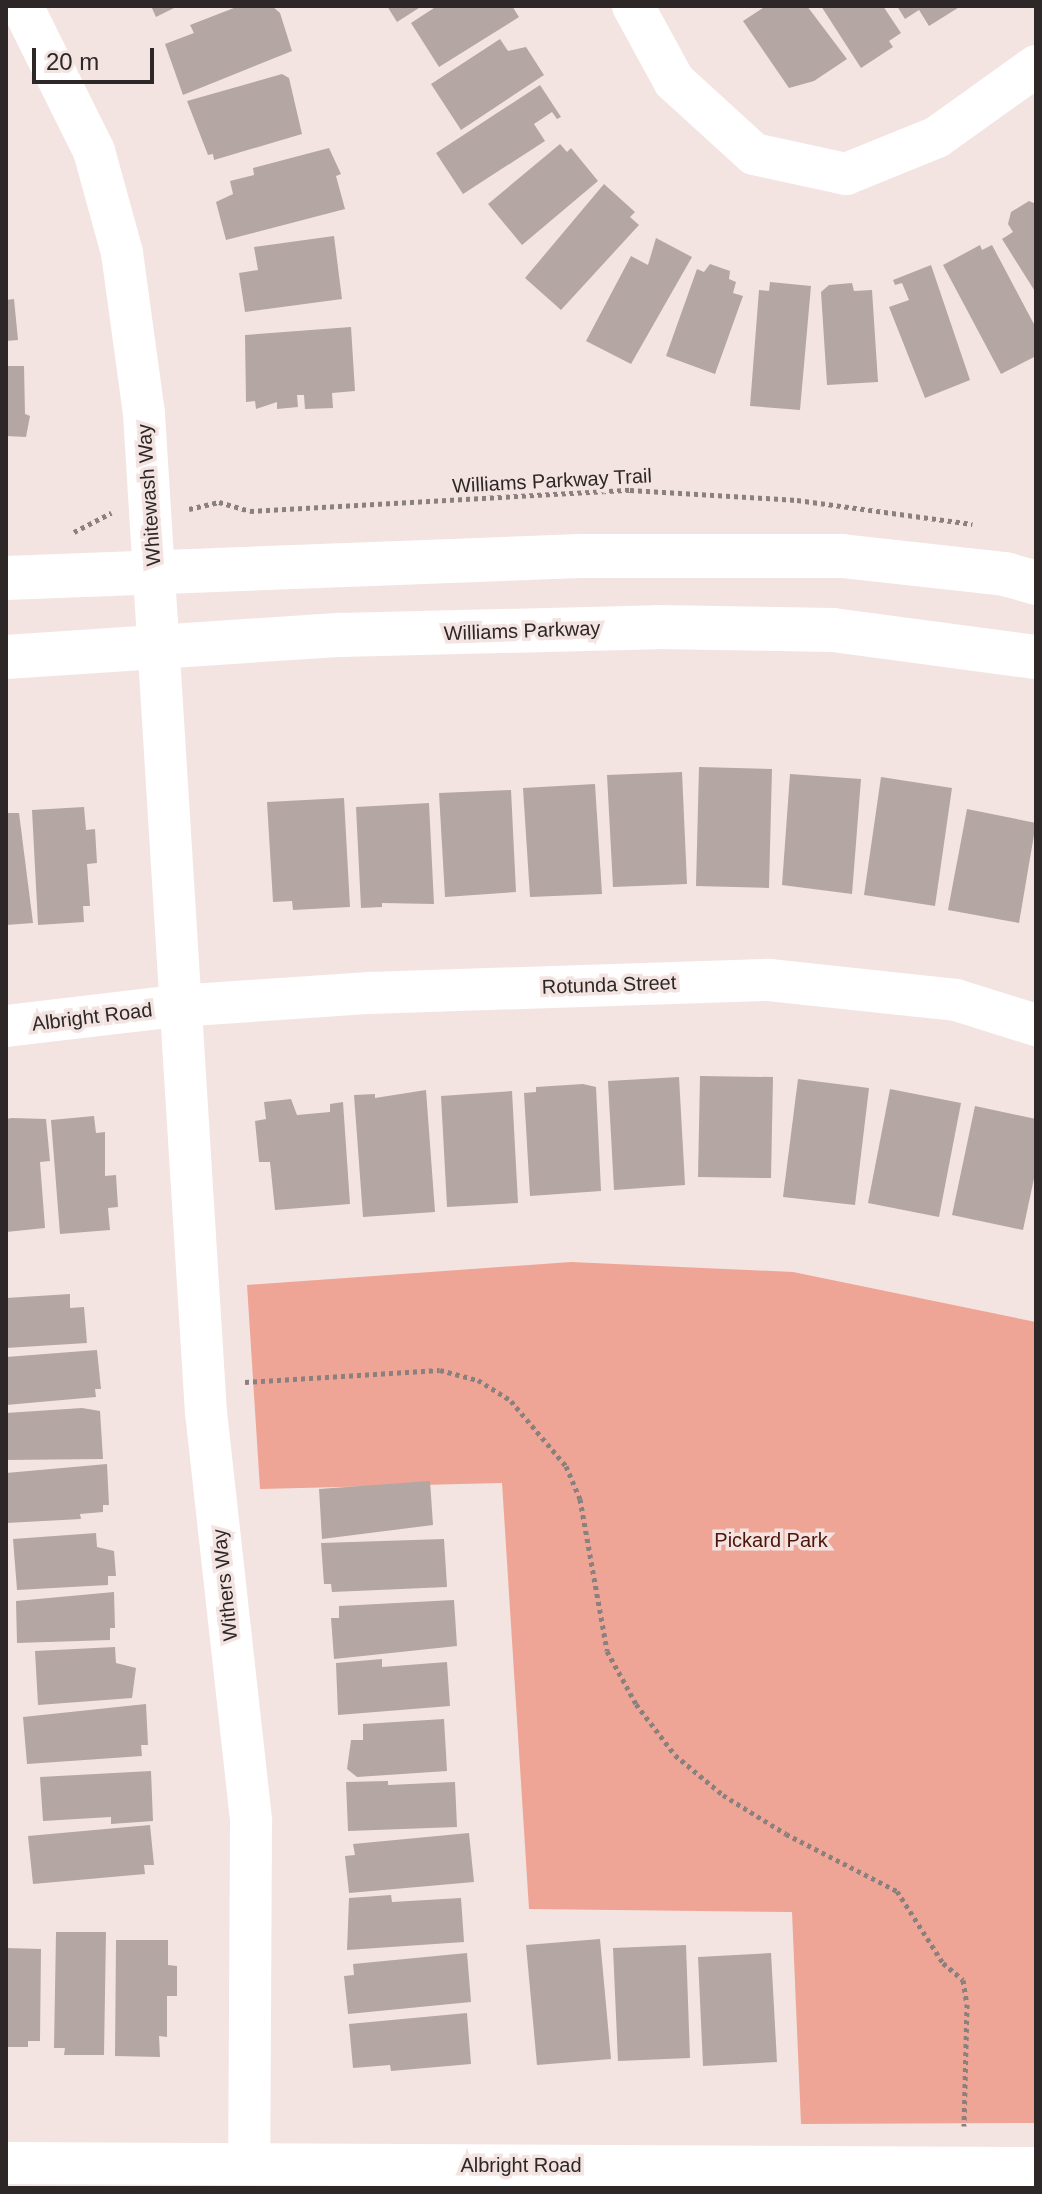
<!DOCTYPE html>
<html>
<head>
<meta charset="utf-8">
<style>
	body { margin:0 }
	#map { position:relative; width:1042px; height:2194px; overflow:hidden; background:#f3e4e1; font-family:Helvetica,sans-serif }
	div>[style] { position:absolute }
	[style*='--x'] { left:calc(var(--x)*1px); top:calc(var(--y)*1px); width:calc(var(--w)*1px); rotate:calc(var(--a)*1deg) }
	.green>* { inset:0; background:#efa595 }
	.building>* { inset:0; background:#b4a6a3 }
	.path>* { height:5px; margin-top:-2.5px; transform-origin:0; background:repeating-linear-gradient(90deg,#8a807e 0 4px,transparent 0 8px) }
	.minor>* { height:42px; margin:-21px; padding:0 21px; transform-origin:21px; border-radius:21px; background:#fff }
	.secondary>* { height:44px; margin:-22px; padding:0 22px; transform-origin:22px; border-radius:22px; background:#fff }
	span { translate:-50% -50%; white-space:nowrap; text-align:center; line-height:1.15; -webkit-text-stroke:7px #f3e4e1; paint-order:stroke }
	.street-label { font-size:20px; color:#2d2827 }
	.park-label { font-size:20px; color:#4f140a }
	.frame { position:absolute; inset:0; border:8px solid #2d2827; pointer-events:none }
	.scale { position:absolute; left:32px; top:48px; width:122px; height:36px; box-sizing:border-box; border:4px solid #2d2827; border-top:0; padding-left:10px; font-size:24px; line-height:28px; white-space:nowrap; color:#2d2827; -webkit-text-stroke:6px #f3e4e1; paint-order:stroke }
</style>
</head>
<body>
<div id="map">
	<div class="green">
		<i style="clip-path:polygon(571px 1262px,793px 1272px,1036px 1322px,1036px 2123px,801px 2124px,792px 1912px,529px 1909px,502px 1483px,260px 1489px,247px 1285px)"></i>
	</div>
	<div class="building">
		<i style="clip-path:polygon(151px 6px,178px 6px,156px 17px)"></i>
		<i style="clip-path:polygon(239px 6px,272px 6px,280px 13px,292px 51px,183px 95px,165px 44px,194px 33px,190px 25px)"></i>
		<i style="clip-path:polygon(387px 6px,422px 6px,397px 22px)"></i>
		<i style="clip-path:polygon(437px 6px,512px 6px,519px 17px,439px 67px,411px 23px)"></i>
		<i style="clip-path:polygon(766px 6px,807px 6px,847px 59px,814px 81px,789px 88px,743px 21px)"></i>
		<i style="clip-path:polygon(821px 6px,883px 6px,901px 33px,889px 41px,893px 47px,861px 68px)"></i>
		<i style="clip-path:polygon(897px 6px,961px 6px,929px 26px,919px 10px,905px 19px)"></i>
		<i style="clip-path:polygon(500px 39px,508px 51px,526px 47px,544px 75px,461px 130px,431px 84px)"></i>
		<i style="clip-path:polygon(282px 74px,289px 78px,302px 134px,214px 160px,213px 154px,208px 155px,187px 101px)"></i>
		<i style="clip-path:polygon(540px 85px,561px 117px,557px 119px,552px 112px,534px 124px,545px 141px,463px 194px,436px 153px)"></i>
		<i style="clip-path:polygon(560px 144px,567px 152px,571px 148px,598px 181px,522px 245px,488px 204px)"></i>
		<i style="clip-path:polygon(329px 148px,341px 174px,336px 176px,345px 209px,226px 240px,216px 202px,233px 194px,230px 181px,254px 175px,253px 168px)"></i>
		<i style="clip-path:polygon(604px 184px,635px 212px,630px 217px,639px 225px,561px 310px,525px 278px)"></i>
		<i style="clip-path:polygon(1029px 201px,1036px 204px,1036px 293px,1002px 239px,1013px 232px,1008px 224px,1011px 212px)"></i>
		<i style="clip-path:polygon(334px 236px,342px 299px,245px 312px,239px 273px,258px 270px,254px 247px)"></i>
		<i style="clip-path:polygon(656px 238px,692px 257px,631px 364px,586px 341px,631px 256px,648px 265px)"></i>
		<i style="clip-path:polygon(980px 245px,982px 250px,992px 245px,1036px 328px,1036px 356px,1001px 374px,943px 265px)"></i>
		<i style="clip-path:polygon(710px 264px,730px 271px,729px 279px,736px 282px,733px 293px,743px 296px,715px 374px,666px 356px,697px 269px,704px 272px)"></i>
		<i style="clip-path:polygon(931px 265px,970px 380px,925px 398px,889px 307px,909px 300px,902px 283px,895px 285px,893px 280px)"></i>
		<i style="clip-path:polygon(770px 282px,811px 286px,800px 410px,750px 406px,759px 290px,769px 291px)"></i>
		<i style="clip-path:polygon(852px 283px,854px 291px,872px 290px,878px 382px,827px 385px,821px 292px,829px 285px)"></i>
		<i style="clip-path:polygon(14px 299px,18px 340px,6px 341px,6px 300px)"></i>
		<i style="clip-path:polygon(351px 327px,355px 391px,332px 393px,333px 408px,305px 409px,304px 395px,297px 395px,298px 407px,277px 409px,277px 402px,256px 409px,255px 401px,246px 402px,245px 335px)"></i>
		<i style="clip-path:polygon(6px 366px,24px 366px,25px 414px,30px 416px,26px 437px,6px 436px)"></i>
		<i style="clip-path:polygon(699px 767px,772px 769px,769px 888px,696px 886px)"></i>
		<i style="clip-path:polygon(682px 772px,687px 884px,613px 887px,607px 775px)"></i>
		<i style="clip-path:polygon(790px 774px,861px 779px,852px 894px,782px 885px)"></i>
		<i style="clip-path:polygon(881px 777px,952px 788px,935px 906px,864px 895px)"></i>
		<i style="clip-path:polygon(595px 784px,602px 894px,530px 897px,523px 788px)"></i>
		<i style="clip-path:polygon(511px 790px,516px 892px,445px 897px,439px 793px)"></i>
		<i style="clip-path:polygon(344px 798px,350px 907px,293px 910px,292px 901px,273px 902px,267px 802px)"></i>
		<i style="clip-path:polygon(429px 803px,434px 904px,382px 903px,382px 907px,361px 908px,356px 807px)"></i>
		<i style="clip-path:polygon(84px 807px,86px 830px,95px 829px,97px 863px,87px 864px,90px 906px,83px 906px,84px 922px,38px 925px,32px 810px)"></i>
		<i style="clip-path:polygon(967px 809px,1036px 823px,1019px 923px,948px 910px)"></i>
		<i style="clip-path:polygon(6px 813px,19px 813px,33px 923px,6px 925px)"></i>
		<i style="clip-path:polygon(700px 1076px,773px 1077px,771px 1178px,698px 1177px)"></i>
		<i style="clip-path:polygon(679px 1077px,685px 1185px,614px 1190px,608px 1081px)"></i>
		<i style="clip-path:polygon(798px 1079px,869px 1088px,855px 1205px,783px 1197px)"></i>
		<i style="clip-path:polygon(583px 1084px,596px 1087px,601px 1191px,530px 1196px,524px 1093px,536px 1092px,536px 1087px)"></i>
		<i style="clip-path:polygon(890px 1089px,961px 1103px,939px 1217px,868px 1203px)"></i>
		<i style="clip-path:polygon(426px 1090px,435px 1212px,363px 1217px,354px 1095px,375px 1094px,375px 1098px)"></i>
		<i style="clip-path:polygon(512px 1091px,518px 1203px,447px 1207px,441px 1096px)"></i>
		<i style="clip-path:polygon(291px 1099px,297px 1115px,330px 1112px,330px 1104px,343px 1102px,350px 1204px,275px 1210px,270px 1162px,259px 1162px,255px 1121px,266px 1119px,264px 1102px)"></i>
		<i style="clip-path:polygon(975px 1106px,1036px 1119px,1036px 1169px,1023px 1230px,952px 1215px)"></i>
		<i style="clip-path:polygon(94px 1116px,96px 1133px,105px 1132px,105px 1176px,116px 1175px,118px 1207px,108px 1208px,110px 1230px,60px 1234px,51px 1120px)"></i>
		<i style="clip-path:polygon(12px 1118px,46px 1119px,50px 1161px,40px 1162px,45px 1228px,6px 1232px,6px 1119px)"></i>
		<i style="clip-path:polygon(70px 1294px,70px 1308px,84px 1307px,87px 1343px,6px 1348px,6px 1298px)"></i>
		<i style="clip-path:polygon(97px 1350px,101px 1389px,95px 1389px,96px 1397px,6px 1405px,6px 1357px)"></i>
		<i style="clip-path:polygon(82px 1408px,100px 1411px,103px 1459px,6px 1460px,6px 1413px)"></i>
		<i style="clip-path:polygon(107px 1464px,109px 1505px,103px 1505px,103px 1512px,80px 1514px,81px 1519px,6px 1523px,6px 1473px)"></i>
		<i style="clip-path:polygon(430px 1481px,433px 1525px,322px 1539px,319px 1489px)"></i>
		<i style="clip-path:polygon(96px 1533px,97px 1547px,114px 1551px,116px 1576px,108px 1576px,108px 1585px,17px 1590px,13px 1539px)"></i>
		<i style="clip-path:polygon(444px 1539px,447px 1587px,332px 1592px,331px 1584px,324px 1584px,321px 1543px)"></i>
		<i style="clip-path:polygon(114px 1592px,115px 1628px,110px 1628px,110px 1640px,17px 1643px,16px 1601px)"></i>
		<i style="clip-path:polygon(454px 1600px,457px 1646px,334px 1659px,331px 1618px,339px 1618px,339px 1606px)"></i>
		<i style="clip-path:polygon(115px 1647px,116px 1663px,136px 1668px,132px 1698px,38px 1705px,35px 1651px)"></i>
		<i style="clip-path:polygon(382px 1659px,382px 1667px,447px 1662px,450px 1706px,338px 1715px,336px 1663px)"></i>
		<i style="clip-path:polygon(146px 1704px,148px 1745px,141px 1745px,142px 1756px,27px 1764px,23px 1717px)"></i>
		<i style="clip-path:polygon(444px 1719px,447px 1771px,357px 1777px,347px 1769px,351px 1740px,363px 1740px,363px 1724px)"></i>
		<i style="clip-path:polygon(151px 1771px,153px 1821px,111px 1824px,111px 1817px,43px 1821px,40px 1777px)"></i>
		<i style="clip-path:polygon(388px 1781px,388px 1785px,455px 1782px,457px 1827px,348px 1831px,346px 1782px)"></i>
		<i style="clip-path:polygon(150px 1825px,154px 1865px,144px 1865px,145px 1874px,33px 1884px,28px 1836px)"></i>
		<i style="clip-path:polygon(469px 1833px,474px 1882px,349px 1893px,345px 1856px,355px 1855px,353px 1844px)"></i>
		<i style="clip-path:polygon(391px 1895px,392px 1902px,461px 1898px,464px 1942px,347px 1950px,349px 1898px)"></i>
		<i style="clip-path:polygon(56px 1932px,106px 1932px,104px 2055px,64px 2055px,65px 2048px,54px 2048px)"></i>
		<i style="clip-path:polygon(600px 1939px,611px 2059px,537px 2065px,526px 1945px)"></i>
		<i style="clip-path:polygon(116px 1940px,168px 1940px,168px 1965px,177px 1966px,177px 1996px,167px 1996px,167px 2037px,159px 2036px,160px 2057px,115px 2056px)"></i>
		<i style="clip-path:polygon(686px 1945px,690px 2058px,618px 2061px,613px 1948px)"></i>
		<i style="clip-path:polygon(6px 1948px,41px 1949px,40px 2041px,28px 2041px,28px 2047px,6px 2047px)"></i>
		<i style="clip-path:polygon(467px 1953px,471px 2002px,348px 2014px,344px 1976px,354px 1975px,353px 1964px)"></i>
		<i style="clip-path:polygon(771px 1953px,777px 2062px,703px 2066px,698px 1957px)"></i>
		<i style="clip-path:polygon(467px 2013px,471px 2064px,391px 2071px,390px 2065px,353px 2068px,349px 2024px)"></i>
	</div>
	<div class="path">
		<i style="--x:189;--y:509;--w:31;--a:-13"></i>
		<i style="--x:219;--y:502;--w:32;--a:16"></i>
		<i style="--x:250;--y:511;--w:381;--a:-3.2"></i>
		<i style="--x:630;--y:490;--w:167;--a:3.4"></i>
		<i style="--x:797;--y:500;--w:177;--a:7.8"></i>
		<i style="--x:74;--y:532;--w:42;--a:-27.2"></i>
		<i style="--x:245;--y:1382;--w:195;--a:-3.5"></i>
		<i style="--x:440;--y:1370;--w:39;--a:15"></i>
		<i style="--x:478;--y:1380;--w:39;--a:32"></i>
		<i style="--x:511;--y:1401;--w:85;--a:49.8"></i>
		<i style="--x:566;--y:1466;--w:36;--a:67"></i>
		<i style="--x:580;--y:1499;--w:154;--a:79.9"></i>
		<i style="--x:607;--y:1651;--w:60;--a:61.3"></i>
		<i style="--x:636;--y:1704;--w:64;--a:52.6"></i>
		<i style="--x:675;--y:1755;--w:62;--a:39.8"></i>
		<i style="--x:723;--y:1795;--w:74;--a:31.8"></i>
		<i style="--x:786;--y:1834;--w:125;--a:27.2"></i>
		<i style="--x:897;--y:1891;--w:85;--a:57.4"></i>
		<i style="--x:943;--y:1963;--w:26;--a:40"></i>
		<i style="--x:963;--y:1980;--w:24;--a:81"></i>
		<i style="--x:967;--y:2004;--w:122;--a:91.4"></i>
	</div>
	<div class="minor">
		<i style="--x:22;--y:6;--w:162;--a:63.6"></i>
		<i style="--x:94;--y:151;--w:106;--a:74.6"></i>
		<i style="--x:122;--y:253;--w:162;--a:82.2"></i>
		<i style="--x:144;--y:414;--w:1000;--a:86.45"></i>
		<i style="--x:206;--y:1412;--w:412;--a:83.7"></i>
		<i style="--x:251;--y:1822;--w:342;--a:90.3"></i>
		<i style="--x:633;--y:6;--w:85;--a:61.3"></i>
		<i style="--x:674;--y:81;--w:108;--a:42.4"></i>
		<i style="--x:754;--y:154;--w:94;--a:12.3"></i>
		<i style="--x:846;--y:174;--w:98;--a:-22.1"></i>
		<i style="--x:937;--y:137;--w:122;--a:-35.6"></i>
		<i style="--x:6;--y:1026;--w:172;--a:-6.7"></i>
		<i style="--x:177;--y:1006;--w:193;--a:-3.9"></i>
		<i style="--x:370;--y:993;--w:399;--a:-1.9"></i>
		<i style="--x:769;--y:980;--w:188;--a:6.1"></i>
		<i style="--x:956;--y:1000;--w:84;--a:17.4"></i>
		<i style="--x:6;--y:2163;--w:1030;--a:0.28"></i>
	</div>
	<div class="secondary">
		<i style="--x:6;--y:578;--w:574;--a:-2.19"></i>
		<i style="--x:580;--y:556;--w:262;--a:0"></i>
		<i style="--x:842;--y:556;--w:164;--a:6.3"></i>
		<i style="--x:1005;--y:574;--w:32;--a:16"></i>
		<i style="--x:6;--y:657;--w:335;--a:-3.8"></i>
		<i style="--x:340;--y:635;--w:317;--a:-1.4"></i>
		<i style="--x:657;--y:627;--w:176;--a:1"></i>
		<i style="--x:833;--y:630;--w:205;--a:7.6"></i>
	</div>
	<div class="street-label">
		<span style="left:552px;top:481px;rotate:-3deg">Williams Parkway Trail</span>
		<span style="left:149px;top:495px;rotate:-94deg">Whitewash Way</span>
		<span style="left:522px;top:631px;rotate:-2deg">Williams Parkway</span>
		<span style="left:609px;top:985px;rotate:-2deg">Rotunda Street</span>
		<span style="left:92px;top:1017px;rotate:-7deg">Albright Road</span>
		<span style="left:225px;top:1585px;rotate:-96deg">Withers Way</span>
		<span style="left:521px;top:2165px">Albright Road</span>
	</div>
	<div class="park-label">
		<span style="left:771px;top:1540px">Pickard Park</span>
	</div>
	<div class="frame"></div>
	<div class="scale">20 m</div>
</div>
</body>
</html>
